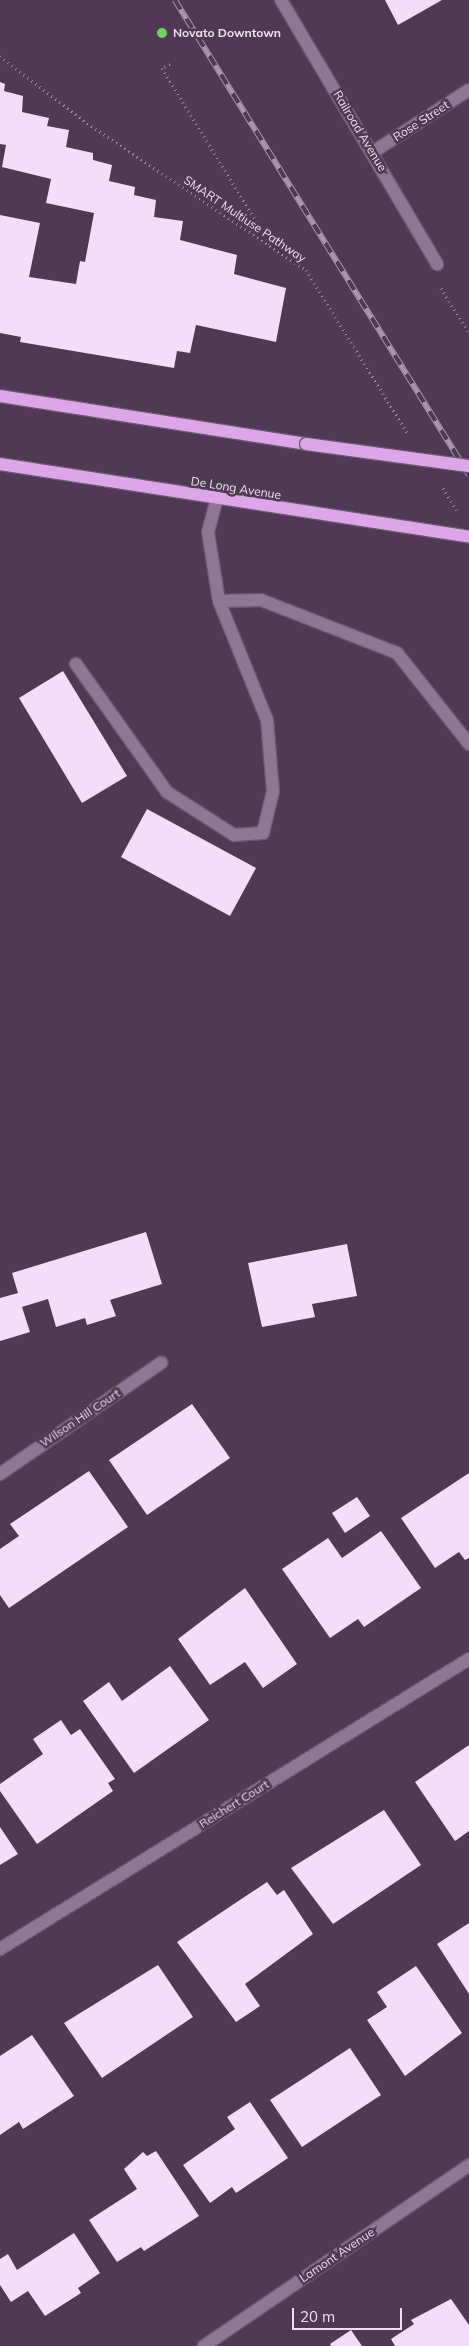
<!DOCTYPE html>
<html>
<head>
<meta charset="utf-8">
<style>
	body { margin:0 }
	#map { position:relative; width:469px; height:2346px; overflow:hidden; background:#4f3954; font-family:Mulish,sans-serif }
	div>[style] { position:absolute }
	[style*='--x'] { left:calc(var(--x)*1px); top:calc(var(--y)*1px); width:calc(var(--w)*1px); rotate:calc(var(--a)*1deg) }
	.building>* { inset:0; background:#f6dcfb }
	.path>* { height:3px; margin-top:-1.5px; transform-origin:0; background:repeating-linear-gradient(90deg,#9f8da2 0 1px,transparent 0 5px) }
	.roads { filter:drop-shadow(1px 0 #6c5770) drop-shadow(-1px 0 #6c5770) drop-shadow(0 1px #6c5770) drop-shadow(0 -1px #6c5770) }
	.minor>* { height:12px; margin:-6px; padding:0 6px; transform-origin:6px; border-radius:6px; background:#907696 }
	.major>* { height:12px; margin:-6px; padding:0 6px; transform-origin:6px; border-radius:6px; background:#dda6e8 }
	.rail>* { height:5.5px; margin-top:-2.75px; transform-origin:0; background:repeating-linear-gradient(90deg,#4f3954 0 11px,#a897ac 0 22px); box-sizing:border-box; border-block:1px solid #a897ac }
	.bridges { filter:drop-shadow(1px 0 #6c5770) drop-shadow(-1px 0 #6c5770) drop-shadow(0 1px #6c5770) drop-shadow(0 -1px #6c5770) }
	.major-bridge>* { height:12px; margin:-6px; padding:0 6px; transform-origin:6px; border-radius:6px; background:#dda6e8 }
	.dots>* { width:14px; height:14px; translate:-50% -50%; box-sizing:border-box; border:2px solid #4f3954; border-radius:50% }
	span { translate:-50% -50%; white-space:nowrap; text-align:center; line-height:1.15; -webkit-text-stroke:5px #4f3954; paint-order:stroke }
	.poi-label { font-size:12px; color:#eee0f0; font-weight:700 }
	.left { translate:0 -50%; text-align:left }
	.street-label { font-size:12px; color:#eee0f0 }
	.scale { position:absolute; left:292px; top:2308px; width:110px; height:22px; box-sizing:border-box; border:2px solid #eee0f0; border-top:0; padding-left:6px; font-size:15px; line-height:18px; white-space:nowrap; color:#eee0f0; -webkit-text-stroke:4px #4f3954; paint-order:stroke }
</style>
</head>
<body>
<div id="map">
	<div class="building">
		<i style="clip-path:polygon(385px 0,442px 0,398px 25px)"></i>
		<i style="clip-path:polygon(0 82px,5px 84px,4px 91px,23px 96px,22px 112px,49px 118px,47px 126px,69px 130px,66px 147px,93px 153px,93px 160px,112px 165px,109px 181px,135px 187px,134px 195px,156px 200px,154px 217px,183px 221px,180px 240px,237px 255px,234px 274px,286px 288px,276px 342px,196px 325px,190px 353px,177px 351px,174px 368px,20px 342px,21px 337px,0 333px,0 215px,40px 223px,29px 277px,76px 284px,80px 261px,85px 262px,94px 213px,46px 203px,51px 179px,2px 167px,6px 145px,0 144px)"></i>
		<i style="clip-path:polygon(63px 671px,127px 776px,82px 803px,19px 698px)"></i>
		<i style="clip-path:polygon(147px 809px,256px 868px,230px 916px,121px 857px)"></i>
		<i style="clip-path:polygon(146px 1232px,162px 1284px,110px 1300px,116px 1316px,87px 1325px,85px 1318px,56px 1327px,48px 1299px,22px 1307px,30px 1332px,0 1341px,0 1298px,18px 1293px,12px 1273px)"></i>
		<i style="clip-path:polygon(347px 1244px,357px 1296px,312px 1304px,315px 1317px,262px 1327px,248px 1263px)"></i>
		<i style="clip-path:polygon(192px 1404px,230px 1458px,147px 1515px,109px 1460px)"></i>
		<i style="clip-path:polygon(89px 1471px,128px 1527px,9px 1608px,0 1595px,0 1549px,19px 1536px,10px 1524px)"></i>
		<i style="clip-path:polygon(469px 1473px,469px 1558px,465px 1560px,459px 1552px,435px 1568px,401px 1518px)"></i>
		<i style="clip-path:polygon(357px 1497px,370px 1516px,345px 1533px,332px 1513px)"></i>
		<i style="clip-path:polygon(381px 1531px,421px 1588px,364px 1627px,358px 1619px,330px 1638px,282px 1569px,328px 1538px,342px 1558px)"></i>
		<i style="clip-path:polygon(245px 1588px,297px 1664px,263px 1688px,245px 1662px,210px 1685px,178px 1639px)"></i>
		<i style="clip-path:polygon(170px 1666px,209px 1720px,134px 1773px,83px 1701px,109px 1682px,122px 1701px)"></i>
		<i style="clip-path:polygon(61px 1720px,71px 1735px,80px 1729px,115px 1779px,108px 1783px,113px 1791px,37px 1844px,0 1791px,0 1784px,43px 1754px,33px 1739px)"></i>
		<i style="clip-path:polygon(469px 1745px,469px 1831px,455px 1841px,415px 1782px)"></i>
		<i style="clip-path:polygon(384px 1810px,421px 1865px,333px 1924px,291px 1868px)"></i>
		<i style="clip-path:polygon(0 1827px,18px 1854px,0 1865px)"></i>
		<i style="clip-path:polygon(267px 1882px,277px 1895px,284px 1890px,313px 1934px,245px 1984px,260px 2006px,236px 2022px,177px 1942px)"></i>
		<i style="clip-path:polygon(469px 1923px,469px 1994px,437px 1944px)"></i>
		<i style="clip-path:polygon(158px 1965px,193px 2017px,102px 2078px,64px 2023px)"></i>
		<i style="clip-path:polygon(416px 1966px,462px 2033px,405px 2076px,367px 2020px,387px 2007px,377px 1992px)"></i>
		<i style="clip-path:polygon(32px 2035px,74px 2096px,23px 2129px,19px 2122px,0 2135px,0 2056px)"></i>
		<i style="clip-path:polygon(350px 2048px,381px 2095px,302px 2147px,270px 2100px)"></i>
		<i style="clip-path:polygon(250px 2102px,288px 2158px,236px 2193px,232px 2187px,210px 2203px,183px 2165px,235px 2129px,227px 2117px)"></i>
		<i style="clip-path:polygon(156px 2151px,199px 2216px,144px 2251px,141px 2247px,117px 2262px,89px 2220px,137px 2189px,124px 2169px,143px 2152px,147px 2156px)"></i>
		<i style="clip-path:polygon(74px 2233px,100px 2273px,78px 2288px,81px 2293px,45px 2316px,28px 2291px,11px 2302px,0 2285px,0 2259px,8px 2254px,17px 2270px)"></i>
		<i style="clip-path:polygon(451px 2299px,469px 2325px,469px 2346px,395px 2346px,391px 2339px,414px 2324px,411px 2320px)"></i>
		<i style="clip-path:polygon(351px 2330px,362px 2346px,331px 2346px,330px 2344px)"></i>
	</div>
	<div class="path">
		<i style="--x:0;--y:56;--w:110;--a:37.6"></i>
		<i style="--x:87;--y:123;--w:264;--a:33.9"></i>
		<i style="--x:306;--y:270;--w:191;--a:58.1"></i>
		<i style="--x:170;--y:64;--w:9;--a:153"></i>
		<i style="--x:162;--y:68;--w:209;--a:58.5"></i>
		<i style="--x:441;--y:288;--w:53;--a:58.1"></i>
		<i style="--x:443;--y:488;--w:26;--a:58"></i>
	</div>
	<div class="roads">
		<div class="minor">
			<i style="--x:281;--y:0;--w:307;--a:59.4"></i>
			<i style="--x:373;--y:152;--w:114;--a:-32.9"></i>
			<i style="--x:219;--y:601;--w:42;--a:-1.4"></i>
			<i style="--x:261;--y:600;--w:146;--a:21.3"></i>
			<i style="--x:397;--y:653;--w:116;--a:51.6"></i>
			<i style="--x:76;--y:664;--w:157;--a:54.6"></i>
			<i style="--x:167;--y:792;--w:80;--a:32.7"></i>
			<i style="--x:234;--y:835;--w:29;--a:-4"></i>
			<i style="--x:263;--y:833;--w:43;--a:-76.6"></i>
			<i style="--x:273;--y:791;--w:71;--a:-94.8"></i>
			<i style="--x:267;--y:720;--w:128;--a:-112"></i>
			<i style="--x:219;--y:601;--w:70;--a:-99.1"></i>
			<i style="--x:208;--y:532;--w:34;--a:-75"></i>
			<i style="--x:0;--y:1474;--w:196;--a:-34.6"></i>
			<i style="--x:0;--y:1949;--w:551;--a:-31.73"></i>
			<i style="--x:204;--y:2346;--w:321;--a:-34.3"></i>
		</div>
		<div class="major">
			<i style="--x:0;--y:396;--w:310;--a:8.9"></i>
			<i style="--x:0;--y:464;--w:475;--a:8.8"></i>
		</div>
	</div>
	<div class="rail">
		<i style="--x:175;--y:0;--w:559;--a:58.24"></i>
	</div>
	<div class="bridges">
		<div class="major-bridge">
			<i style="--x:306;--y:444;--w:164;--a:7.7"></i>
		</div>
	</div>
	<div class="dots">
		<i style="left:162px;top:33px;background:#70d35f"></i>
	</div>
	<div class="poi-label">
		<span class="left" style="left:173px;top:33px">Novato Downtown</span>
	</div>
	<div class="street-label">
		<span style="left:421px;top:121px;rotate:-33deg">Rose Street</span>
		<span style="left:360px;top:131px;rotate:59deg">Railroad Avenue</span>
		<span style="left:245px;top:219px;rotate:34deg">SMART Multiuse Pathway</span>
		<span style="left:236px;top:488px;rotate:9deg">De Long Avenue</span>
		<span style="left:80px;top:1418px;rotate:-34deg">Wilson Hill Court</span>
		<span style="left:234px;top:1804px;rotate:-32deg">Reichert Court</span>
		<span style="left:337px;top:2255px;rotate:-34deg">Lamont Avenue</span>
	</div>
	<div class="scale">20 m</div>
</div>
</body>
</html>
